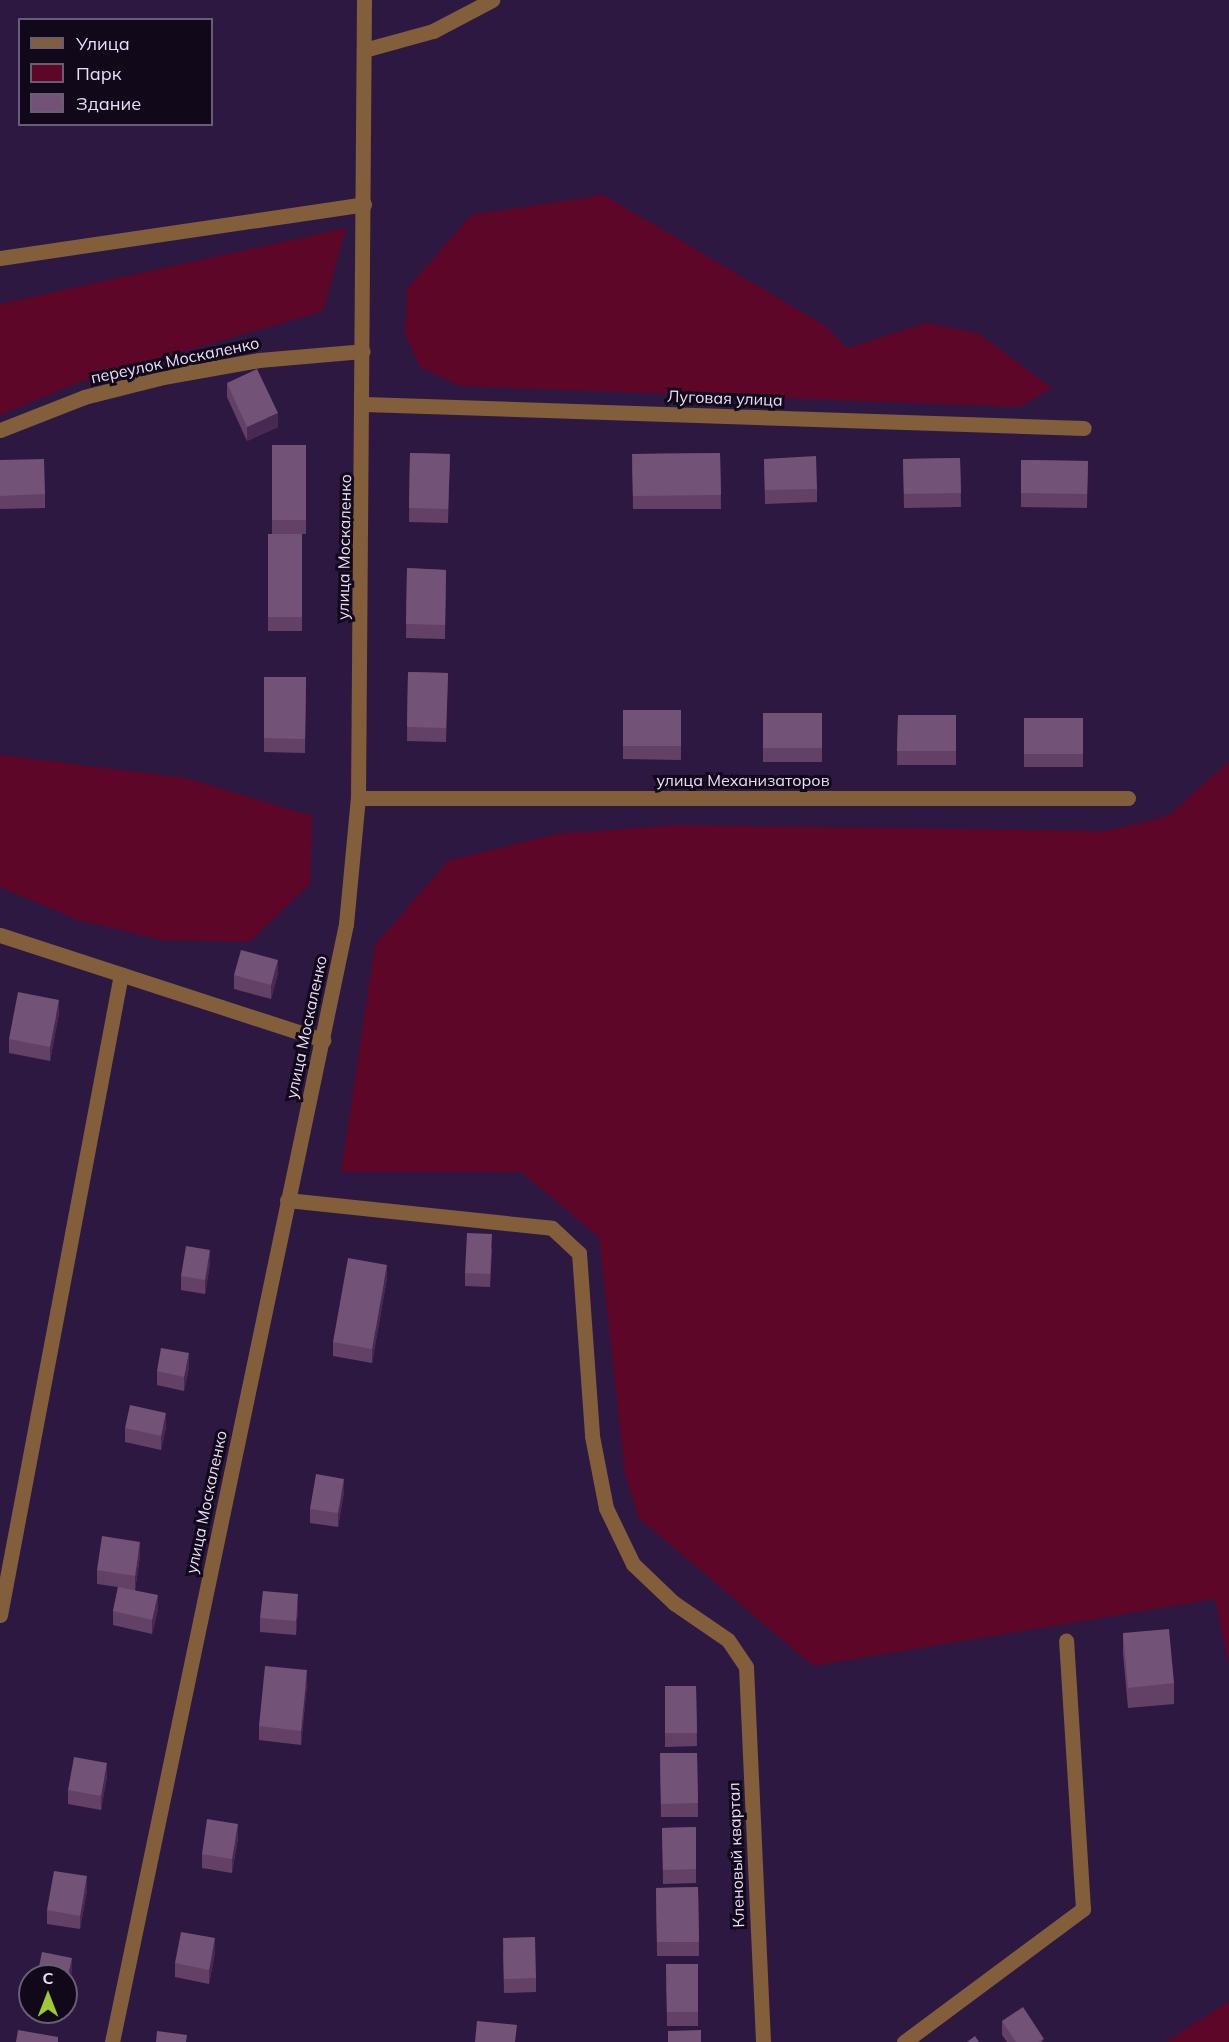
<!DOCTYPE html>
<html>
<head>
<meta charset="utf-8">
<style>
	body { margin:0 }
	#map { position:relative; width:1229px; height:2042px; overflow:hidden; background:#2d1841; font-family:Mulish,sans-serif }
	div>[style] { position:absolute }
	[style*='--x'] { left:calc(var(--x)*1px); top:calc(var(--y)*1px); width:calc(var(--w)*1px); rotate:calc(var(--a)*1deg) }
	.green>* { inset:0; background:#5d0628 }
	.minor>* { height:15px; margin:-7.5px; padding:0 7.5px; transform-origin:7.5px; border-radius:7.5px; background:#825e3a }
	.wall>* { inset:0; background:#634166 }
	.shaded-wall>* { inset:0; background:#472951 }
	.building>* { inset:0; background:#725276 }
	span { translate:-50% -50%; white-space:nowrap; text-align:center; line-height:1.15; -webkit-text-stroke:6px #11081a; paint-order:stroke }
	.street-label { font-size:16px; color:#eadefa }
	.legend { position:absolute; left:18px; top:18px; width:195px; height:108px; box-sizing:border-box; background:#11081a; border:2px solid #685e74; margin:0; padding:8px 10px; list-style:none; font-size:18px; color:#eadefa }
	.legend li { display:flex; align-items:center; gap:12px; height:30px }
	.legend b { width:30px; border:2px solid #685e74 }
	.north { position:absolute; left:18px; top:1964px; width:60px; height:60px; box-sizing:border-box; background:#11081a; border:2px solid #685e74; border-radius:50%; rotate:0deg; font-size:16px; font-weight:700; line-height:24px; text-align:center; color:#eadefa }
	.north::after { content:''; display:block; margin:auto; width:21px; height:27px; background:#9dca31; clip-path:polygon(50% 0,100% 100%,50% 72%,0 100%) }
</style>
</head>
<body>
<div id="map">
	<div class="green">
		<i style="clip-path:polygon(604px 195px,827px 327px,847px 348px,926px 323px,978px 333px,1052px 388px,1020px 407px,460px 386px,420px 367px,405px 334px,407px 289px,471px 215px)"></i>
		<i style="clip-path:polygon(346px 228px,323px 311px,80px 382px,0 415px,0 304px)"></i>
		<i style="clip-path:polygon(0 755px,186px 778px,312px 816px,310px 884px,249px 942px,162px 940px,78px 920px,0 887px)"></i>
		<i style="clip-path:polygon(1229px 761px,1229px 1666px,1215px 1599px,813px 1666px,639px 1518px,625px 1475px,599px 1237px,521px 1172px,341px 1172px,375px 945px,448px 861px,556px 834px,679px 825px,1107px 831px,1168px 816px)"></i>
		<i style="clip-path:polygon(1229px 2001px,1229px 2042px,1166px 2042px)"></i>
	</div>
	<div class="minor">
		<i style="--x:364;--y:50;--w:72;--a:-15.4"></i>
		<i style="--x:433;--y:31;--w:67;--a:-27.7"></i>
		<i style="--x:0;--y:258;--w:368;--a:-8.4"></i>
		<i style="--x:364;--y:404;--w:720;--a:1.91"></i>
		<i style="--x:0;--y:430;--w:90;--a:-21.4"></i>
		<i style="--x:84;--y:397;--w:81;--a:-14.2"></i>
		<i style="--x:163;--y:377;--w:97;--a:-10"></i>
		<i style="--x:259;--y:360;--w:104;--a:-4.9"></i>
		<i style="--x:358;--y:798;--w:770;--a:0"></i>
		<i style="--x:0;--y:935;--w:340;--a:18"></i>
		<i style="--x:287;--y:1200;--w:266;--a:6"></i>
		<i style="--x:552;--y:1228;--w:37;--a:43"></i>
		<i style="--x:579;--y:1253;--w:183;--a:85.9"></i>
		<i style="--x:592;--y:1436;--w:73;--a:79"></i>
		<i style="--x:606;--y:1508;--w:62;--a:64.3"></i>
		<i style="--x:633;--y:1564;--w:57;--a:43.6"></i>
		<i style="--x:674;--y:1603;--w:65;--a:34.4"></i>
		<i style="--x:728;--y:1640;--w:32;--a:56"></i>
		<i style="--x:746;--y:1667;--w:375;--a:87.4"></i>
		<i style="--x:0;--y:1615;--w:652;--a:-79.31"></i>
		<i style="--x:112;--y:2042;--w:1142;--a:-78.18"></i>
		<i style="--x:346;--y:924;--w:127;--a:-84.6"></i>
		<i style="--x:358;--y:798;--w:798;--a:-89.57"></i>
		<i style="--x:904;--y:2042;--w:223;--a:-36.6"></i>
		<i style="--x:1083;--y:1909;--w:269;--a:-93.6"></i>
	</div>
	<div class="wall">
		<i style="clip-path:polygon(227px 383px,278px 427px,247px 441px,227px 397px)"></i>
		<i style="clip-path:polygon(272px 445px,306px 445px,306px 534px,302px 534px,302px 631px,268px 631px,268px 534px,272px 534px)"></i>
		<i style="clip-path:polygon(410px 453px,450px 454px,448px 523px,409px 522px)"></i>
		<i style="clip-path:polygon(720px 453px,721px 509px,633px 509px,632px 454px)"></i>
		<i style="clip-path:polygon(960px 458px,961px 507px,904px 508px,903px 459px)"></i>
		<i style="clip-path:polygon(764px 459px,817px 489px,817px 502px,765px 504px)"></i>
		<i style="clip-path:polygon(0 460px,45px 494px,45px 508px,0 509px)"></i>
		<i style="clip-path:polygon(1021px 460px,1088px 461px,1087px 508px,1021px 507px)"></i>
		<i style="clip-path:polygon(407px 568px,446px 570px,445px 639px,406px 638px)"></i>
		<i style="clip-path:polygon(408px 672px,448px 673px,446px 742px,407px 741px)"></i>
		<i style="clip-path:polygon(264px 677px,306px 677px,305px 753px,264px 752px)"></i>
		<i style="clip-path:polygon(623px 710px,681px 710px,681px 760px,623px 759px)"></i>
		<i style="clip-path:polygon(763px 713px,822px 713px,822px 762px,763px 762px)"></i>
		<i style="clip-path:polygon(898px 715px,956px 715px,956px 765px,897px 765px)"></i>
		<i style="clip-path:polygon(1024px 718px,1083px 718px,1083px 767px,1024px 767px)"></i>
		<i style="clip-path:polygon(278px 973px,271px 999px,234px 989px,234px 975px)"></i>
		<i style="clip-path:polygon(59px 1013px,50px 1061px,9px 1053px,9px 1039px)"></i>
		<i style="clip-path:polygon(492px 1248px,490px 1287px,465px 1286px,465px 1273px)"></i>
		<i style="clip-path:polygon(210px 1264px,205px 1294px,181px 1290px,181px 1276px)"></i>
		<i style="clip-path:polygon(387px 1278px,372px 1363px,333px 1356px,333px 1342px)"></i>
		<i style="clip-path:polygon(189px 1367px,184px 1391px,157px 1385px,157px 1371px)"></i>
		<i style="clip-path:polygon(166px 1427px,161px 1450px,125px 1442px,125px 1428px)"></i>
		<i style="clip-path:polygon(344px 1492px,338px 1527px,310px 1523px,310px 1509px)"></i>
		<i style="clip-path:polygon(140px 1556px,135px 1590px,158px 1609px,152px 1634px,113px 1625px,113px 1611px,118px 1587px,97px 1584px,97px 1570px)"></i>
		<i style="clip-path:polygon(298px 1608px,296px 1635px,260px 1632px,260px 1618px)"></i>
		<i style="clip-path:polygon(1123px 1633px,1174px 1683px,1174px 1704px,1128px 1708px,1123px 1653px)"></i>
		<i style="clip-path:polygon(307px 1684px,301px 1745px,259px 1740px,259px 1726px)"></i>
		<i style="clip-path:polygon(665px 1686px,696px 1686px,697px 1746px,665px 1747px)"></i>
		<i style="clip-path:polygon(660px 1753px,697px 1753px,698px 1817px,661px 1817px)"></i>
		<i style="clip-path:polygon(107px 1776px,101px 1810px,68px 1804px,68px 1790px)"></i>
		<i style="clip-path:polygon(696px 1827px,696px 1883px,663px 1884px,662px 1828px)"></i>
		<i style="clip-path:polygon(238px 1838px,232px 1873px,202px 1868px,202px 1854px)"></i>
		<i style="clip-path:polygon(698px 1887px,699px 1956px,657px 1956px,656px 1888px)"></i>
		<i style="clip-path:polygon(87px 1890px,80px 1929px,47px 1924px,47px 1910px)"></i>
		<i style="clip-path:polygon(503px 1951px,536px 1978px,536px 1992px,504px 1993px)"></i>
		<i style="clip-path:polygon(215px 1952px,209px 1984px,175px 1977px,175px 1963px)"></i>
		<i style="clip-path:polygon(666px 1964px,698px 1964px,698px 2026px,667px 2026px)"></i>
		<i style="clip-path:polygon(1002px 2021px,1044px 2042px,1007px 2042px,1002px 2035px)"></i>
	</div>
	<div class="shaded-wall">
		<i style="clip-path:polygon(278px 413px,278px 427px,247px 441px,247px 427px)"></i>
		<i style="clip-path:polygon(278px 960px,278px 973px,271px 999px,271px 985px)"></i>
		<i style="clip-path:polygon(59px 1000px,59px 1013px,50px 1061px,50px 1047px)"></i>
		<i style="clip-path:polygon(210px 1250px,210px 1264px,205px 1294px,205px 1280px)"></i>
		<i style="clip-path:polygon(387px 1265px,387px 1278px,372px 1363px,372px 1349px)"></i>
		<i style="clip-path:polygon(189px 1353px,189px 1367px,184px 1391px,184px 1377px)"></i>
		<i style="clip-path:polygon(166px 1413px,166px 1427px,161px 1450px,161px 1436px)"></i>
		<i style="clip-path:polygon(344px 1479px,344px 1492px,338px 1527px,338px 1513px)"></i>
		<i style="clip-path:polygon(140px 1542px,140px 1556px,135px 1590px,135px 1576px)"></i>
		<i style="clip-path:polygon(298px 1594px,298px 1608px,296px 1635px,296px 1621px)"></i>
		<i style="clip-path:polygon(158px 1595px,158px 1609px,152px 1634px,152px 1620px)"></i>
		<i style="clip-path:polygon(307px 1670px,307px 1684px,301px 1745px,301px 1731px)"></i>
		<i style="clip-path:polygon(107px 1763px,107px 1776px,101px 1810px,101px 1796px)"></i>
		<i style="clip-path:polygon(238px 1824px,238px 1838px,232px 1873px,232px 1859px)"></i>
		<i style="clip-path:polygon(87px 1876px,87px 1890px,80px 1929px,80px 1916px)"></i>
		<i style="clip-path:polygon(215px 1938px,215px 1952px,209px 1984px,209px 1970px)"></i>
		<i style="clip-path:polygon(72px 1958px,72px 1972px,67px 1996px,67px 1982px)"></i>
	</div>
	<div class="building">
		<i style="clip-path:polygon(257px 369px,278px 413px,247px 427px,227px 383px)"></i>
		<i style="clip-path:polygon(272px 445px,306px 445px,306px 520px,272px 520px)"></i>
		<i style="clip-path:polygon(410px 453px,450px 454px,448px 509px,409px 508px)"></i>
		<i style="clip-path:polygon(720px 453px,721px 495px,633px 496px,632px 454px)"></i>
		<i style="clip-path:polygon(816px 456px,817px 489px,765px 490px,764px 459px)"></i>
		<i style="clip-path:polygon(960px 458px,961px 493px,904px 494px,903px 459px)"></i>
		<i style="clip-path:polygon(44px 459px,45px 494px,0 496px,0 460px)"></i>
		<i style="clip-path:polygon(1021px 460px,1088px 461px,1087px 494px,1021px 493px)"></i>
		<i style="clip-path:polygon(268px 534px,302px 534px,302px 617px,268px 617px)"></i>
		<i style="clip-path:polygon(407px 568px,446px 570px,445px 625px,406px 624px)"></i>
		<i style="clip-path:polygon(408px 672px,448px 673px,446px 728px,407px 727px)"></i>
		<i style="clip-path:polygon(264px 677px,306px 677px,305px 739px,264px 738px)"></i>
		<i style="clip-path:polygon(623px 710px,681px 710px,681px 746px,623px 746px)"></i>
		<i style="clip-path:polygon(763px 713px,822px 713px,822px 748px,763px 748px)"></i>
		<i style="clip-path:polygon(898px 715px,956px 715px,956px 751px,897px 751px)"></i>
		<i style="clip-path:polygon(1024px 718px,1083px 718px,1083px 754px,1024px 754px)"></i>
		<i style="clip-path:polygon(241px 950px,278px 960px,271px 985px,234px 975px)"></i>
		<i style="clip-path:polygon(18px 992px,59px 1000px,50px 1047px,9px 1039px)"></i>
		<i style="clip-path:polygon(467px 1233px,492px 1234px,490px 1274px,465px 1273px)"></i>
		<i style="clip-path:polygon(186px 1246px,210px 1250px,205px 1280px,181px 1276px)"></i>
		<i style="clip-path:polygon(348px 1258px,387px 1265px,372px 1349px,333px 1342px)"></i>
		<i style="clip-path:polygon(161px 1348px,189px 1353px,184px 1377px,157px 1371px)"></i>
		<i style="clip-path:polygon(130px 1405px,166px 1413px,161px 1436px,125px 1428px)"></i>
		<i style="clip-path:polygon(316px 1474px,344px 1479px,338px 1513px,310px 1509px)"></i>
		<i style="clip-path:polygon(102px 1536px,140px 1542px,135px 1576px,97px 1570px)"></i>
		<i style="clip-path:polygon(118px 1587px,158px 1595px,152px 1620px,113px 1611px)"></i>
		<i style="clip-path:polygon(263px 1591px,298px 1594px,296px 1621px,260px 1618px)"></i>
		<i style="clip-path:polygon(1169px 1629px,1174px 1683px,1128px 1688px,1123px 1633px)"></i>
		<i style="clip-path:polygon(265px 1666px,307px 1670px,301px 1731px,259px 1726px)"></i>
		<i style="clip-path:polygon(665px 1686px,696px 1686px,697px 1733px,665px 1733px)"></i>
		<i style="clip-path:polygon(660px 1753px,697px 1753px,698px 1803px,661px 1804px)"></i>
		<i style="clip-path:polygon(74px 1757px,107px 1763px,101px 1796px,68px 1790px)"></i>
		<i style="clip-path:polygon(207px 1819px,238px 1824px,232px 1859px,202px 1854px)"></i>
		<i style="clip-path:polygon(696px 1827px,696px 1869px,663px 1870px,662px 1828px)"></i>
		<i style="clip-path:polygon(54px 1871px,87px 1876px,80px 1916px,47px 1910px)"></i>
		<i style="clip-path:polygon(698px 1887px,699px 1942px,657px 1942px,656px 1888px)"></i>
		<i style="clip-path:polygon(181px 1932px,215px 1938px,209px 1970px,175px 1963px)"></i>
		<i style="clip-path:polygon(535px 1937px,536px 1978px,504px 1979px,503px 1938px)"></i>
		<i style="clip-path:polygon(42px 1952px,72px 1958px,67px 1982px,66px 1976px,37px 1976px)"></i>
		<i style="clip-path:polygon(666px 1964px,698px 1964px,698px 2012px,667px 2012px)"></i>
		<i style="clip-path:polygon(1023px 2007px,1044px 2039px,1039px 2042px,1016px 2042px,1002px 2021px)"></i>
		<i style="clip-path:polygon(477px 2021px,517px 2025px,515px 2042px,475px 2042px)"></i>
		<i style="clip-path:polygon(18px 2030px,58px 2037px,58px 2042px,16px 2042px)"></i>
		<i style="clip-path:polygon(701px 2030px,701px 2042px,668px 2042px,668px 2031px)"></i>
		<i style="clip-path:polygon(157px 2031px,187px 2035px,186px 2042px,156px 2042px)"></i>
		<i style="clip-path:polygon(975px 2036px,979px 2042px,967px 2042px)"></i>
	</div>
	<div class="street-label">
		<span style="left:175px;top:360px;rotate:-12deg">переулок Москаленко</span>
		<span style="left:725px;top:398px;rotate:2deg">Луговая улица</span>
		<span style="left:344px;top:547px;rotate:-89deg">улица Москаленко</span>
		<span style="left:743px;top:780px">улица Механизаторов</span>
		<span style="left:306px;top:1027px;rotate:-78deg">улица Москаленко</span>
		<span style="left:206px;top:1502px;rotate:-78deg">улица Москаленко</span>
		<span style="left:736px;top:1855px;rotate:-92deg">Кленовый квартал</span>
	</div>
	<ul class="legend">
	<li><b style="height:8px;background:#825e3a"></b>Улица</li>
	<li><b style="height:16px;background:#5d0628"></b>Парк</li>
	<li><b style="height:16px;background:#725276"></b>Здание</li>
	</ul>
	<div class="north">С</div>
</div>
</body>
</html>
